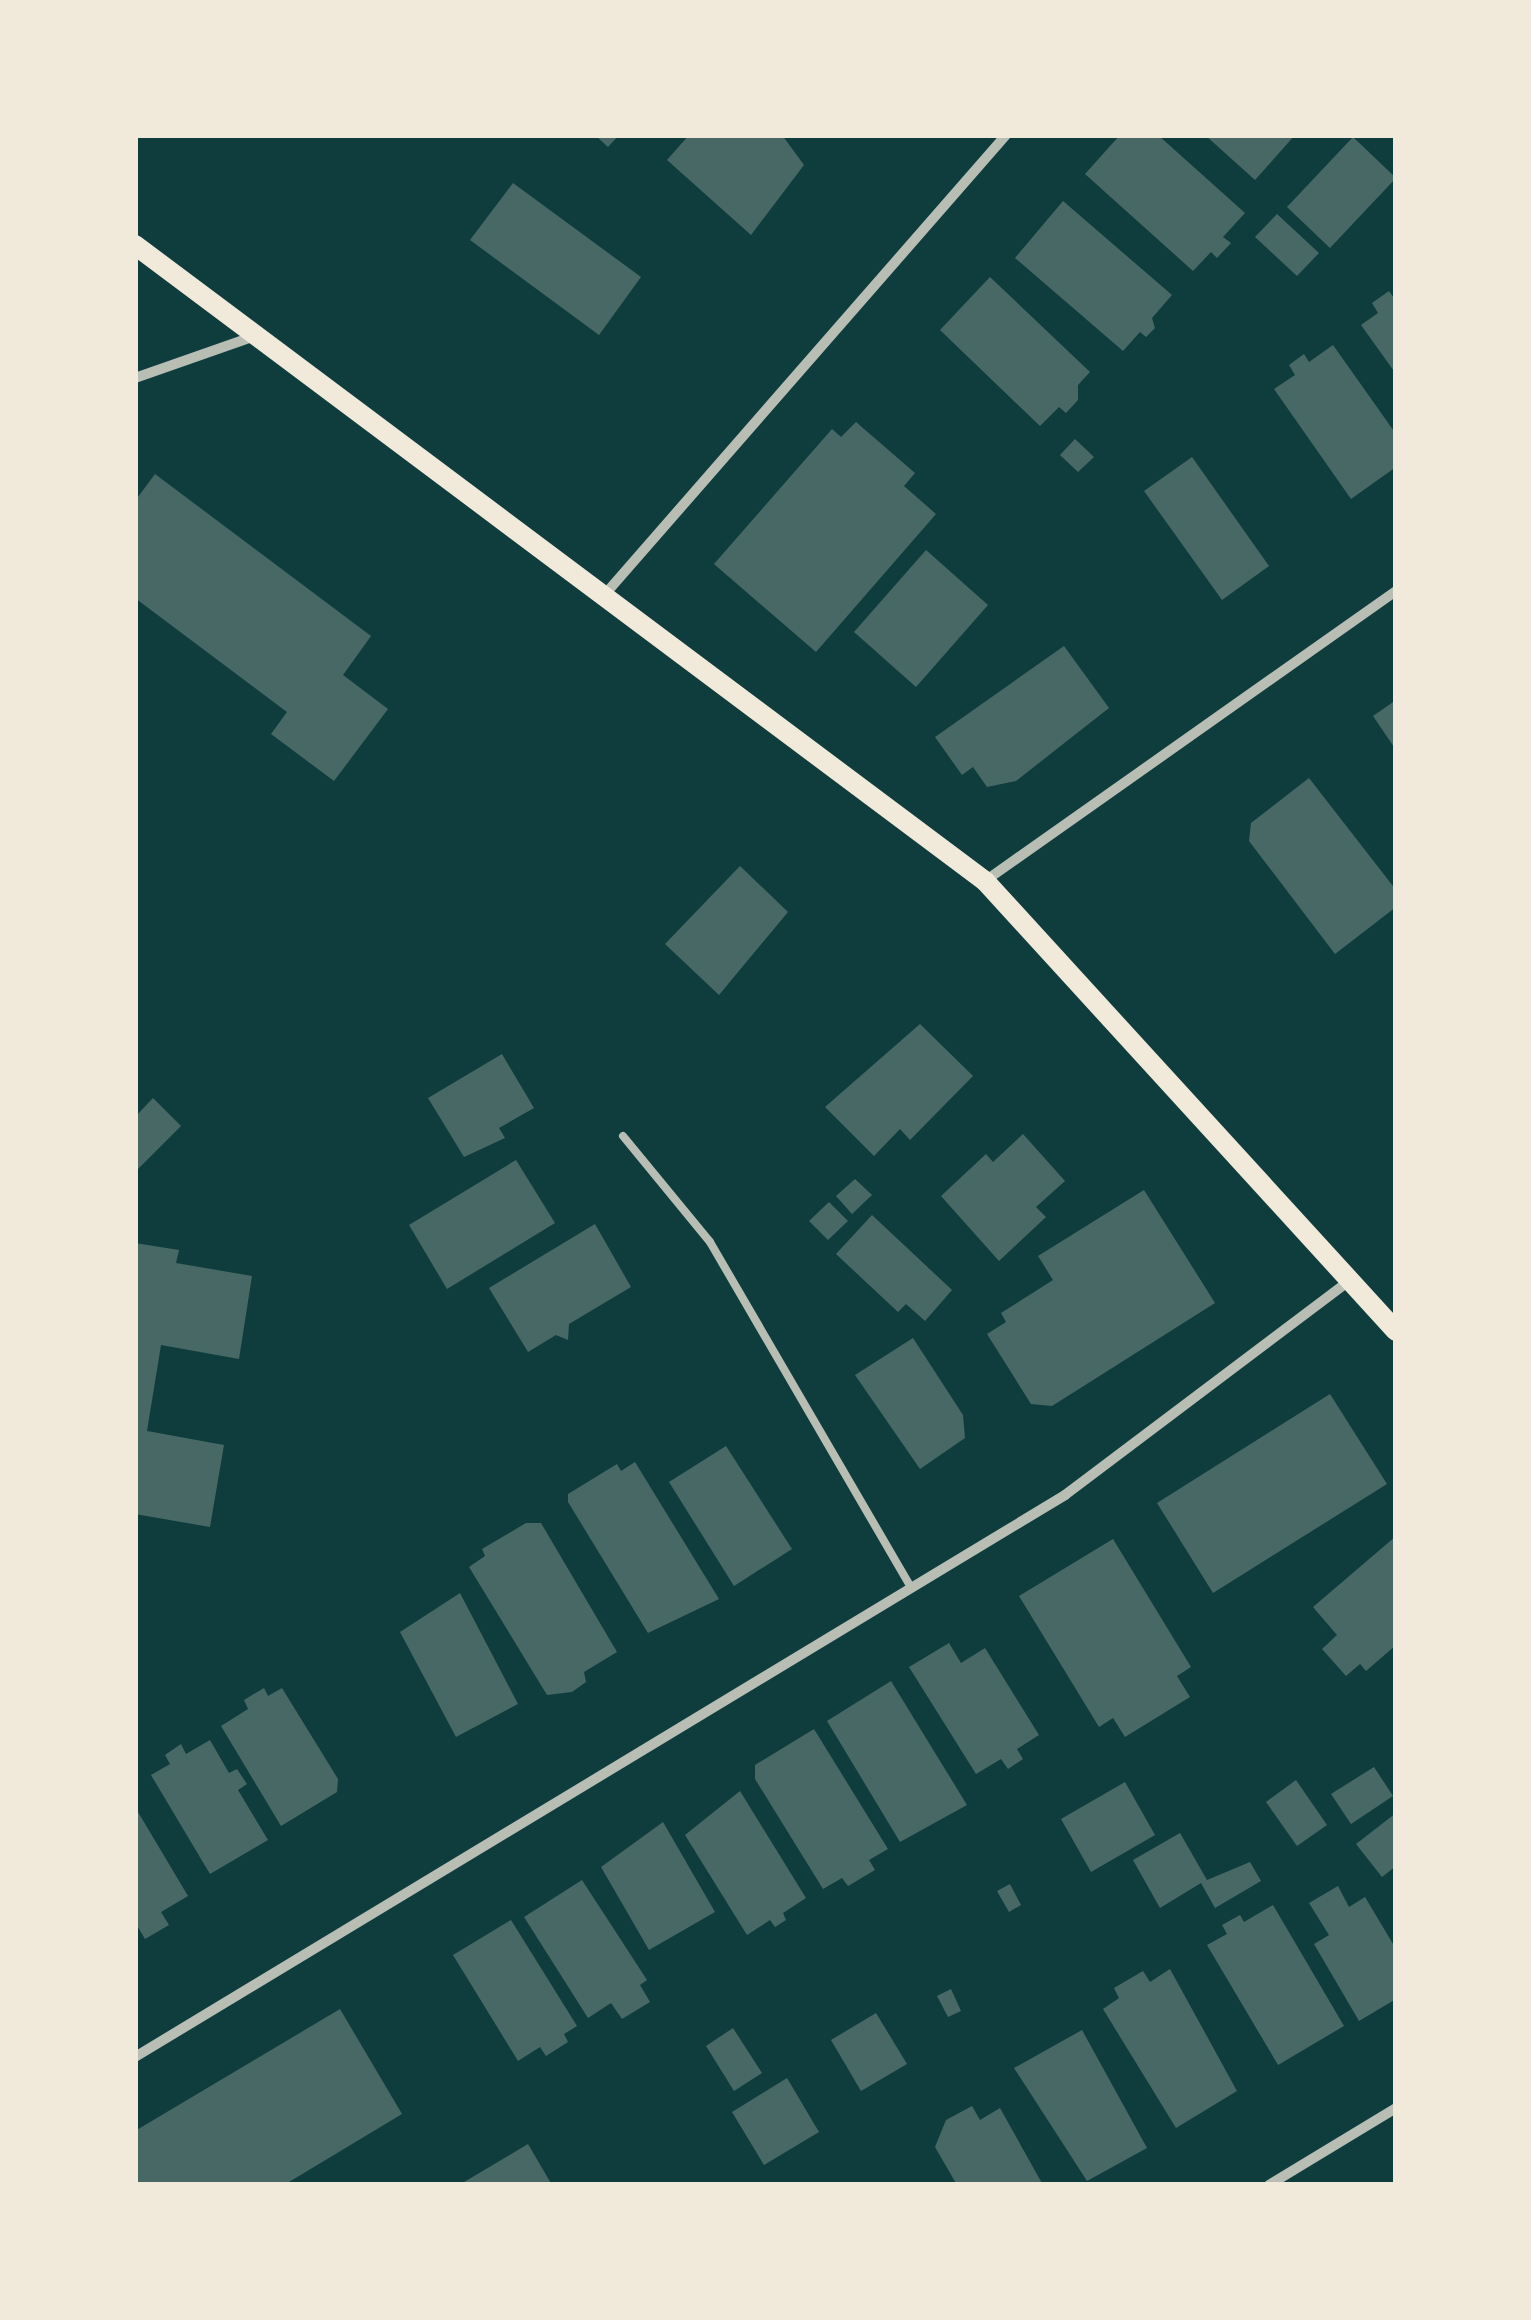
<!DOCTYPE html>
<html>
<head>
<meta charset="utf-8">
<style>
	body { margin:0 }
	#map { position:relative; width:1531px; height:2320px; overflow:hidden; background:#0f3d3e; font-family:"Alegreya Sans",sans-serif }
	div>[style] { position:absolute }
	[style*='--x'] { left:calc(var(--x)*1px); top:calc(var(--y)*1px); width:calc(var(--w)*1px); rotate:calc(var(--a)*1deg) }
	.building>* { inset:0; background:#486865 }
	.service>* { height:8px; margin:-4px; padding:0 4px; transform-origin:4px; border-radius:4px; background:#b8beb3 }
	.minor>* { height:10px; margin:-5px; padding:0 5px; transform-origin:5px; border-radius:5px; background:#b8beb3 }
	.secondary>* { height:20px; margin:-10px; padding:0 10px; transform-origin:10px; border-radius:10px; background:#f1e9da }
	span { translate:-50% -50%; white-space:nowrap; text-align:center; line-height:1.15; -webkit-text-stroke:9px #f1e9da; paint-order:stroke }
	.frame { position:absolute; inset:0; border:138px solid #f1e9da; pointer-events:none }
</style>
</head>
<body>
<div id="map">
	<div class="building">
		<i style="clip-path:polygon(595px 135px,619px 135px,608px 147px)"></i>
		<i style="clip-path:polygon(689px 135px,782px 135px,804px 165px,751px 235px,667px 160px)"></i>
		<i style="clip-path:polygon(1120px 135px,1158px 135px,1245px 213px,1223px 237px,1231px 243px,1217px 258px,1211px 252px,1193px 271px,1085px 174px)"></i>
		<i style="clip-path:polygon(1205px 135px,1295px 135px,1255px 180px)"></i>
		<i style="clip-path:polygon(1353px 137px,1396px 178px,1330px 248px,1287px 207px)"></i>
		<i style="clip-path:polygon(513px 183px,641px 277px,599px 335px,470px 240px)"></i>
		<i style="clip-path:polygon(1063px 201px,1172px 295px,1152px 318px,1155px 328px,1146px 337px,1140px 332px,1123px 351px,1015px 258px)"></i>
		<i style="clip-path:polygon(1277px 214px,1319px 253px,1297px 276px,1255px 237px)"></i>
		<i style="clip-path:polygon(990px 277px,1090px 372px,1078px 385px,1078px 400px,1066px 413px,1059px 407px,1040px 426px,940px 330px)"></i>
		<i style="clip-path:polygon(1389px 291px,1396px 301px,1396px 374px,1361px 325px,1378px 313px,1372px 303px)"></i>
		<i style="clip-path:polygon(1333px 345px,1396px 434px,1396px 467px,1351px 499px,1274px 389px,1295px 375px,1289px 365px,1304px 354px,1309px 362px)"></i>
		<i style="clip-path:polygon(856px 422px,915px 473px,904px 486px,936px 514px,816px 652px,714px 564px,832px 429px,841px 437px)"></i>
		<i style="clip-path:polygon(1075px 439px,1094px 457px,1078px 472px,1060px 455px)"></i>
		<i style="clip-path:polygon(1192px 457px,1269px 566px,1222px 600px,1144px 491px)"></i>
		<i style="clip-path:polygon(155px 474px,371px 636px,343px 675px,388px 709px,334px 781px,271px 734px,287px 712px,135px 598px,135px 501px)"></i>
		<i style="clip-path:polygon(926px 550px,988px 605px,916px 687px,854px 632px)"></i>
		<i style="clip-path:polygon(1064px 646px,1109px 708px,1016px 781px,987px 787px,973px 767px,962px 775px,935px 737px)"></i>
		<i style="clip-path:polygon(1396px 700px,1396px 750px,1373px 716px)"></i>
		<i style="clip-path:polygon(1309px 778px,1396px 890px,1396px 907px,1335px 954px,1249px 841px,1251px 823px)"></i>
		<i style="clip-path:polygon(740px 866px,788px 912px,719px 995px,665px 944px)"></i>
		<i style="clip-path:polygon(920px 1024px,973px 1076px,910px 1140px,900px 1129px,874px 1156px,825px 1107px)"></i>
		<i style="clip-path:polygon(502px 1054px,534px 1108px,499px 1128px,505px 1138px,464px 1157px,428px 1098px)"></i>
		<i style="clip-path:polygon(153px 1098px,181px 1126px,135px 1172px,135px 1117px)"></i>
		<i style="clip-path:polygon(1023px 1134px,1065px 1181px,1036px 1207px,1046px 1217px,999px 1261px,941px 1196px,986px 1154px,993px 1162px)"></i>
		<i style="clip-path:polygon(516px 1160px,555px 1223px,447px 1289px,409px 1225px)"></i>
		<i style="clip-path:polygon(855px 1179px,872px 1195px,852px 1214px,836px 1196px)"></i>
		<i style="clip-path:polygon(1144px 1190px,1215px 1303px,1052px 1406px,1031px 1404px,987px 1334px,1006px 1322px,1001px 1313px,1053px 1280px,1038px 1256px)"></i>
		<i style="clip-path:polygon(829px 1202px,848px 1221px,828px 1240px,809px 1221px)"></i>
		<i style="clip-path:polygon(872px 1215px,952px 1290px,925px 1321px,906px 1304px,898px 1312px,836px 1254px)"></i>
		<i style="clip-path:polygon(595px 1224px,631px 1287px,569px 1324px,568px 1340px,556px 1335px,528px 1352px,489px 1288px)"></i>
		<i style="clip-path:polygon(135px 1243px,179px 1250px,176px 1263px,252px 1276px,239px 1359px,161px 1345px,147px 1431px,224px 1445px,210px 1527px,135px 1514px)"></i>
		<i style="clip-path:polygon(913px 1338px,963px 1415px,965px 1438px,920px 1469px,855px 1375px)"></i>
		<i style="clip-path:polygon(1330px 1394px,1387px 1484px,1213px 1593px,1157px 1503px)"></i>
		<i style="clip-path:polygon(726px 1446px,792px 1549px,734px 1586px,669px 1482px)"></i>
		<i style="clip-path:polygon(635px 1462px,719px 1599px,648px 1633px,568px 1502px,568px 1494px,617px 1464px,621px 1471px)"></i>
		<i style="clip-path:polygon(526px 1523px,541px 1523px,617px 1652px,584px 1672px,586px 1682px,572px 1692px,547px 1695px,469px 1567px,485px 1556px,482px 1549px)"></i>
		<i style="clip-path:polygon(1396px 1536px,1396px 1645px,1366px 1671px,1360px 1664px,1346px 1676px,1322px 1649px,1337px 1635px,1313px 1607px)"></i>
		<i style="clip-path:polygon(1113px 1539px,1191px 1667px,1177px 1676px,1190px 1697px,1125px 1737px,1113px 1718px,1099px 1727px,1019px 1596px)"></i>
		<i style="clip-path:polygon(460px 1593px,518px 1704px,456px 1737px,400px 1632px)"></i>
		<i style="clip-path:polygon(949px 1643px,961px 1663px,985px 1648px,1039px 1735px,1017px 1749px,1023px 1759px,1008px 1769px,1001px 1759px,976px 1774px,909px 1667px)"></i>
		<i style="clip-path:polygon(891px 1681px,967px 1805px,900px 1842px,827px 1721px)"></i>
		<i style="clip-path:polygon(264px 1688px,268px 1696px,282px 1688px,338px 1779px,337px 1792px,281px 1826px,221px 1726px,248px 1709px,244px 1700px)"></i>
		<i style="clip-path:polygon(814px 1729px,888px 1849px,869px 1860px,875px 1870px,848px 1886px,842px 1878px,823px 1889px,755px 1779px,755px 1765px)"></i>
		<i style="clip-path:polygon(210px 1740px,229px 1773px,237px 1769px,247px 1784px,238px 1790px,268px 1840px,210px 1874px,151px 1775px,170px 1764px,165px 1755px,181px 1744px,186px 1754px)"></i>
		<i style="clip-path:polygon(1374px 1767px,1393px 1796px,1351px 1824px,1331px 1794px)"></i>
		<i style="clip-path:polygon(1296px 1780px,1327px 1825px,1297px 1846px,1266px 1802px)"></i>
		<i style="clip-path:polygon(1125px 1782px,1155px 1835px,1091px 1872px,1061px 1819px)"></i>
		<i style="clip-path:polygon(740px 1791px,806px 1898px,783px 1913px,786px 1920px,775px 1927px,770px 1920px,747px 1935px,685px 1835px)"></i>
		<i style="clip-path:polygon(135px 1807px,188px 1896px,161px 1912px,169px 1925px,145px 1939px,135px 1922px)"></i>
		<i style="clip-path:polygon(1396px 1813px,1396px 1866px,1382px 1877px,1356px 1844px)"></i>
		<i style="clip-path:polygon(663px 1822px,715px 1912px,649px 1950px,601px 1867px)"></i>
		<i style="clip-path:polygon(1180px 1833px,1207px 1880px,1250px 1862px,1261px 1881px,1215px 1908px,1201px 1883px,1160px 1908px,1133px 1860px)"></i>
		<i style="clip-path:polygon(582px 1880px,647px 1980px,640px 1985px,650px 2002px,622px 2019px,611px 2003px,588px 2018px,524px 1917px)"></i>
		<i style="clip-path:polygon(1010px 1884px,1021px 1905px,1009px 1912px,997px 1891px)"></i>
		<i style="clip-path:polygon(1338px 1886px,1349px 1907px,1365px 1897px,1396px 1949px,1396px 1999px,1359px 2021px,1314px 1944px,1329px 1935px,1309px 1903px)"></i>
		<i style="clip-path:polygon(1273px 1905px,1344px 2026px,1278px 2065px,1207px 1945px,1227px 1934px,1222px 1925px,1240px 1915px,1244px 1922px)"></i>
		<i style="clip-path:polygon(511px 1920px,577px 2026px,564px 2034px,568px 2042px,546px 2056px,540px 2047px,518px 2061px,453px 1955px)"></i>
		<i style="clip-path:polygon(1170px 1969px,1237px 2091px,1176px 2128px,1103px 2009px,1119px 1998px,1114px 1988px,1143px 1971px,1150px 1982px)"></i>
		<i style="clip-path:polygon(951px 1989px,961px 2011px,948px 2017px,937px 1996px)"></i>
		<i style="clip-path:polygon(340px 2009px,402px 2114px,284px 2185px,135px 2185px,135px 2131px)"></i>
		<i style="clip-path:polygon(876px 2013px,907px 2064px,861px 2091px,831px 2040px)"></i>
		<i style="clip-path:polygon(733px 2028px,762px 2073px,734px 2091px,706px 2046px)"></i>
		<i style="clip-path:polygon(1082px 2030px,1147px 2148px,1087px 2181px,1014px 2068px)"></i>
		<i style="clip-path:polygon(787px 2078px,819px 2132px,764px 2165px,732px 2112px)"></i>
		<i style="clip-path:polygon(972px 2106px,980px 2120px,1000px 2108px,1043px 2185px,957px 2185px,935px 2147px,946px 2120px)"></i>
		<i style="clip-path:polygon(528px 2144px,552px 2185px,459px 2185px)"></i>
	</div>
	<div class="service">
		<i style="--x:623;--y:1136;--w:137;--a:50.6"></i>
		<i style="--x:710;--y:1242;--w:400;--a:59.8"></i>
	</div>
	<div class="minor">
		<i style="--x:135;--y:378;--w:124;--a:-19.3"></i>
		<i style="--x:607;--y:592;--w:607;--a:-48.88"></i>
		<i style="--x:985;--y:881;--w:503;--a:-35.21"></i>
		<i style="--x:135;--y:2057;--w:1087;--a:-31.14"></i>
		<i style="--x:1065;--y:1495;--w:361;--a:-37"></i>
		<i style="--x:1269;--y:2185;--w:149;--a:-31.2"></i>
	</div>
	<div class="secondary">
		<i style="--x:135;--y:245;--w:1062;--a:36.81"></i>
		<i style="--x:985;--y:881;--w:609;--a:47.59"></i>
	</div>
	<div class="frame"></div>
</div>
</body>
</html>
